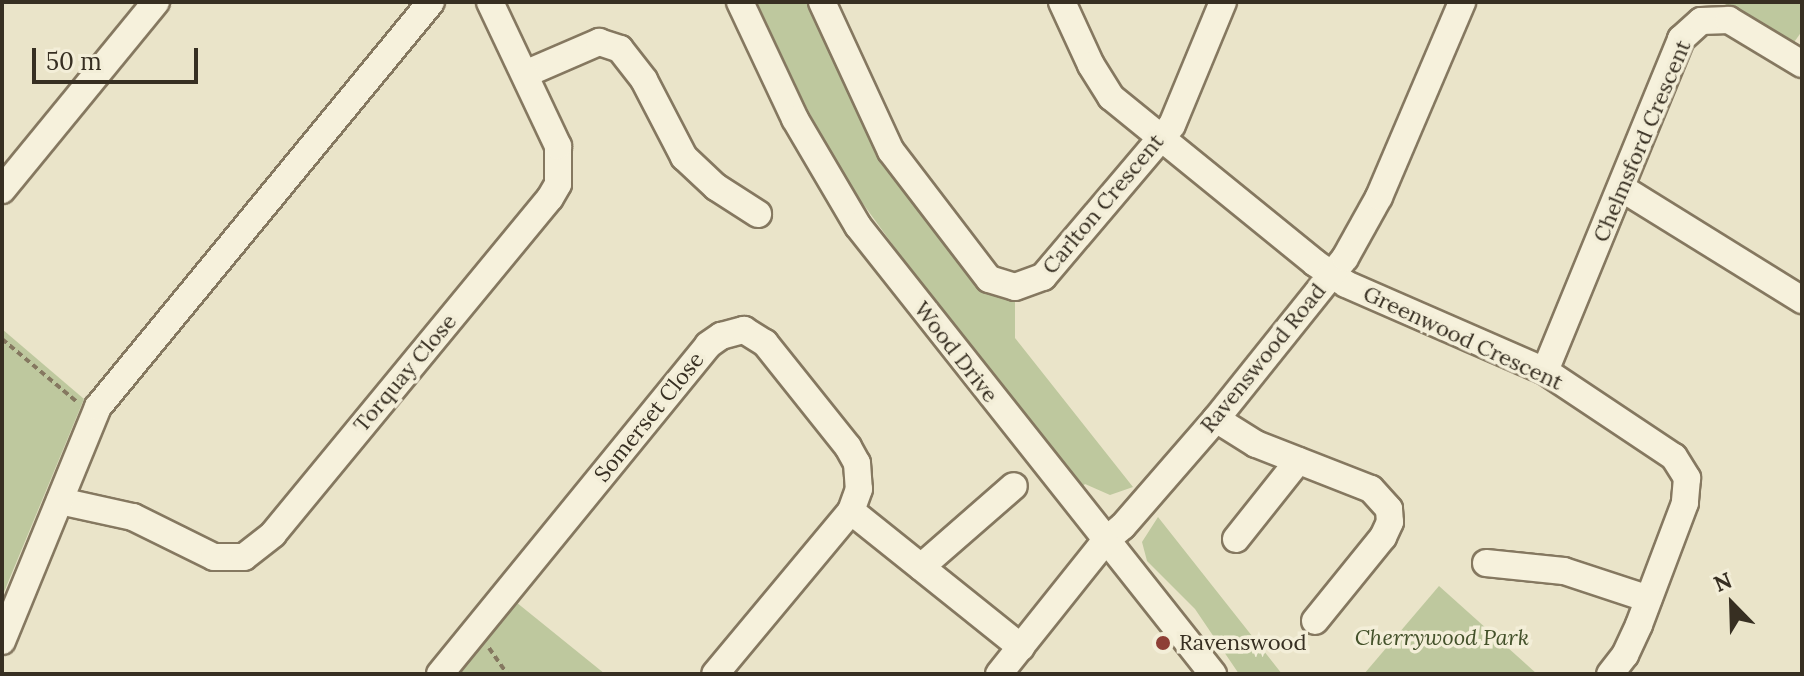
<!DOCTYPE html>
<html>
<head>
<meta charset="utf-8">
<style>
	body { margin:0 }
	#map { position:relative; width:1804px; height:676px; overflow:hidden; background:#eae4c9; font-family:Lora,serif }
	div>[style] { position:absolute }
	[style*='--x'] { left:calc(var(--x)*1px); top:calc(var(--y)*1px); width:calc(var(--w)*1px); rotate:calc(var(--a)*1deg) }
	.green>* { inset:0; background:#bec89e }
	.path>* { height:4px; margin-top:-2px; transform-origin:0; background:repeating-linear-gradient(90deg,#857860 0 6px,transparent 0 10px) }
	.roads { filter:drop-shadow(2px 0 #857860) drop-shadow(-2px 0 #857860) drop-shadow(0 2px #857860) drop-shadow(0 -2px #857860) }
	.minor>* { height:26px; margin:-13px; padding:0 13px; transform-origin:13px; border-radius:13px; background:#f6f1dc }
	.dots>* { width:22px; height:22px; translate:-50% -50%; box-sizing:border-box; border:4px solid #f3eed8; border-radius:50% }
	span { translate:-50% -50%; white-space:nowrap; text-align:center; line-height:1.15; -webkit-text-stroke:7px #f3eed8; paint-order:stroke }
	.street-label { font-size:22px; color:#372f22 }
	.park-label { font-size:22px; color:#43512a; font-style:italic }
	.poi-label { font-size:22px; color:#372f22 }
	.left { translate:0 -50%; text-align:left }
	.frame { position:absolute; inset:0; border:4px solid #372f22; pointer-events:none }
	.north { position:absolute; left:1692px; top:564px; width:80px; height:80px; -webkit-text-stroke:6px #f3eed8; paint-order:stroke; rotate:337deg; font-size:22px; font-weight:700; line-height:32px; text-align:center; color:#372f22 }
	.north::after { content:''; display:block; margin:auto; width:28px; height:36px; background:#372f22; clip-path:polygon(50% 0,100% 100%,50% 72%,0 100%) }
	.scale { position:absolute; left:32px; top:48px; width:166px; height:36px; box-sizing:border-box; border:4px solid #372f22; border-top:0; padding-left:10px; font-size:24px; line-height:28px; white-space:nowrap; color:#372f22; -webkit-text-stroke:6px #f3eed8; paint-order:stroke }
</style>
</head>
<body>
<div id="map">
	<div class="green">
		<i style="clip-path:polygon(757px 2px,821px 2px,890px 152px,1015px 289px,1015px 338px,1133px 487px,1110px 495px,1085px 484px,1081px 488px,922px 285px,845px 179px,793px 82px)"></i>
		<i style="clip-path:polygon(1722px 2px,1802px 2px,1802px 31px,1790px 48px)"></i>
		<i style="clip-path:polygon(2px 329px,84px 399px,2px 597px)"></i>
		<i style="clip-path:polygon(1158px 517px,1282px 674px,1239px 674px,1195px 609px,1147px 561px,1142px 542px)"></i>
		<i style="clip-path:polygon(1439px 586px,1537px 674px,1364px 674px)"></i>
		<i style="clip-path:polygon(511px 598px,605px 674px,448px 674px)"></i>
	</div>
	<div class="path">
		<i style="--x:2;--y:339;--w:98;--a:40"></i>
		<i style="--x:489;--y:648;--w:32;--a:55"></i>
		<i style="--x:507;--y:674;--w:25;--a:0"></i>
	</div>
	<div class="roads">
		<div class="minor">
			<i style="--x:740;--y:2;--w:129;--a:64.8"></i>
			<i style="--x:795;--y:119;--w:124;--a:59.5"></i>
			<i style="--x:858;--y:226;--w:572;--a:51.61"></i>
			<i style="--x:822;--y:2;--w:164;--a:65.2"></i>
			<i style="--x:891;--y:151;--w:161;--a:52.6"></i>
			<i style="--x:989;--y:279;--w:27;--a:17"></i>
			<i style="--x:1015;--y:287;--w:30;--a:-20"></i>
			<i style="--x:1043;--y:277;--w:199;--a:-49.7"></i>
			<i style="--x:1172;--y:125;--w:133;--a:-67.5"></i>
			<i style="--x:1062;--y:2;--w:69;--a:65.3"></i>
			<i style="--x:1091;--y:65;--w:38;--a:58"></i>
			<i style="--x:1111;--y:97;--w:263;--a:39.1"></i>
			<i style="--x:1315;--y:263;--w:37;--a:34"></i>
			<i style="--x:1346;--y:284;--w:217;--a:23.6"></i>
			<i style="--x:1545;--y:371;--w:155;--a:33.7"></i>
			<i style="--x:1674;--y:457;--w:25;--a:58"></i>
			<i style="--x:1687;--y:478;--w:25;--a:95"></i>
			<i style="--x:1685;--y:503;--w:130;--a:110.7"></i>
			<i style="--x:1639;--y:625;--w:33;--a:115"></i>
			<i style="--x:1625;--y:655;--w:24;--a:128"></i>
			<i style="--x:525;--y:74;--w:81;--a:-23.4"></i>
			<i style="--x:599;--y:42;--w:22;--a:18"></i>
			<i style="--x:620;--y:49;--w:39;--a:52"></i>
			<i style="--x:644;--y:80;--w:87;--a:62.5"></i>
			<i style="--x:684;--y:157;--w:44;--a:43.2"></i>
			<i style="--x:716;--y:187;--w:50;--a:32.7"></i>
			<i style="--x:1623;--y:189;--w:211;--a:31.8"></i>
			<i style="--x:2;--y:190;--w:243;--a:-50.7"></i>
			<i style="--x:1545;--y:371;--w:359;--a:-67.7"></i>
			<i style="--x:1681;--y:39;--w:27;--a:-42"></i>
			<i style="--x:1701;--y:21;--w:28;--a:-2"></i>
			<i style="--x:1729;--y:20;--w:85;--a:31.1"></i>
			<i style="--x:1216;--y:419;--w:47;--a:32"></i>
			<i style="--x:1256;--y:444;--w:123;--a:21.4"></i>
			<i style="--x:1371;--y:489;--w:27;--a:48"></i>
			<i style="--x:1389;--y:509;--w:13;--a:86"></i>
			<i style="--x:1390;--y:522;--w:17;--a:115"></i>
			<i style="--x:1383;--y:537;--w:108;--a:129"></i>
			<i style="--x:60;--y:501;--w:75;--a:12.4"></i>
			<i style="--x:133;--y:517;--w:90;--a:26.3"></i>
			<i style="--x:214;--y:557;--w:30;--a:0"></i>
			<i style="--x:244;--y:557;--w:37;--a:-38"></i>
			<i style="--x:273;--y:534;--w:435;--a:-50.5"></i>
			<i style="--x:550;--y:198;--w:16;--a:-60"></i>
			<i style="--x:558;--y:184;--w:38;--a:-90"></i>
			<i style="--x:558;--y:146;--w:159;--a:-115.3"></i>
			<i style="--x:851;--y:511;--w:218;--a:38.7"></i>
			<i style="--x:1236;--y:539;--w:100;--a:-51.5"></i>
			<i style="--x:1486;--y:563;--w:78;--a:5.9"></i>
			<i style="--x:1564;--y:571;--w:89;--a:18.2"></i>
			<i style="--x:921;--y:567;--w:123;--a:-41.1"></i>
			<i style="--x:2;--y:641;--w:253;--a:-67.7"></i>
			<i style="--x:98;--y:407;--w:524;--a:-50.57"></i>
			<i style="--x:440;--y:674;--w:424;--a:-50.8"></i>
			<i style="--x:708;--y:345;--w:16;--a:-35"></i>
			<i style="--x:721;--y:336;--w:24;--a:-15"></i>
			<i style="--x:744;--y:330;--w:25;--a:32"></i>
			<i style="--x:765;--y:343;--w:133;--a:51.4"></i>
			<i style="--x:848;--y:447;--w:18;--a:61"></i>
			<i style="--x:857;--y:463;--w:26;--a:86"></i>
			<i style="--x:859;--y:489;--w:23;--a:110"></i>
			<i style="--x:851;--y:511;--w:212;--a:129.8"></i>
			<i style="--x:999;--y:674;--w:170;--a:-51.4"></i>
			<i style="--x:1105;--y:541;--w:23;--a:-40"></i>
			<i style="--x:1123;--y:526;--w:142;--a:-49"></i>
			<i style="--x:1216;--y:419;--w:206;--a:-51.3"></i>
			<i style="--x:1345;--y:258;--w:70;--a:-60.9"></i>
			<i style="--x:1379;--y:197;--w:212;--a:-66.9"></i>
		</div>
	</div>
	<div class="dots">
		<i style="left:1163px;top:643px;background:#8e3f36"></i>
	</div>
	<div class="street-label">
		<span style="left:1642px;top:141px;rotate:-67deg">Chelmsford Crescent</span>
		<span style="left:1103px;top:204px;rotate:-50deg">Carlton Crescent</span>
		<span style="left:1463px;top:338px;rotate:25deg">Greenwood Crescent</span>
		<span style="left:956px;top:352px;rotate:52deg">Wood Drive</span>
		<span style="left:1263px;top:358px;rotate:-51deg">Ravenswood Road</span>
		<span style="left:405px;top:373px;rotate:-50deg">Torquay Close</span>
		<span style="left:649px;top:417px;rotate:-51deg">Somerset Close</span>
	</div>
	<div class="park-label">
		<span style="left:1442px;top:638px">Cherrywood Park</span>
	</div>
	<div class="poi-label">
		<span class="left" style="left:1179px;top:643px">Ravenswood</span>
	</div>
	<div class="frame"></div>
	<div class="north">N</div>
	<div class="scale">50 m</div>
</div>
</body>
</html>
